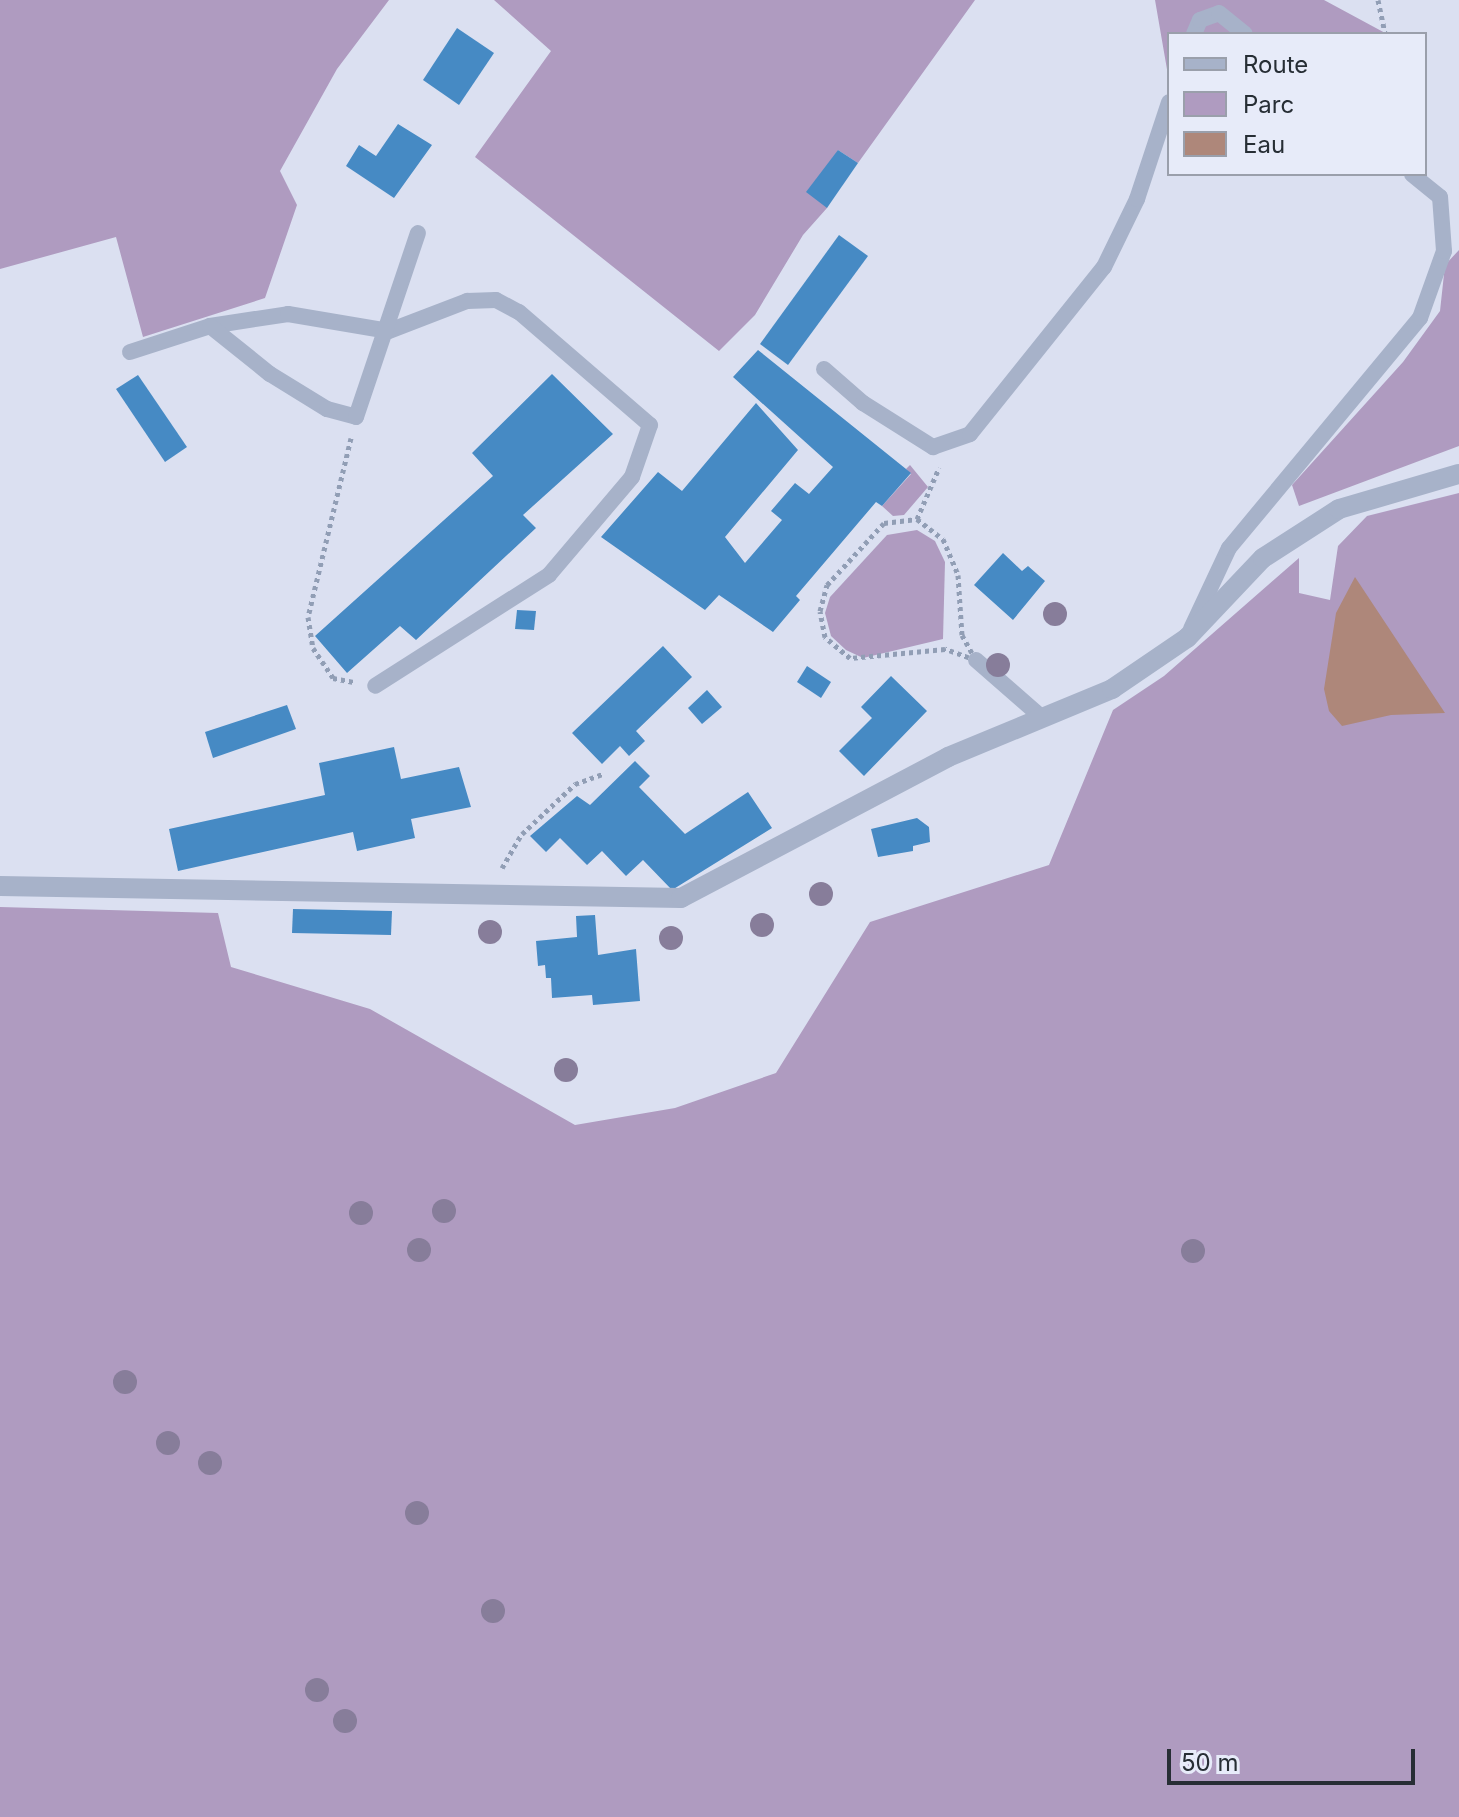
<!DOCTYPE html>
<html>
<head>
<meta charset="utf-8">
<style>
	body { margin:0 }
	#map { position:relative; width:1459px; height:1817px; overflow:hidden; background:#dbe0f1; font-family:Inter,sans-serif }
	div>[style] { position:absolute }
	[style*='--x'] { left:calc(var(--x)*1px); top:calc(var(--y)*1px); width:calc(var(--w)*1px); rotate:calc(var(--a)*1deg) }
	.green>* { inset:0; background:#af9bc0 }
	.water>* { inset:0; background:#ae877a }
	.building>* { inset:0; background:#468ac4 }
	.path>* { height:5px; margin-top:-2.5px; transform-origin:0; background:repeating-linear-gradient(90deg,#919eb5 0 4px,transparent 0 8px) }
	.service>* { height:16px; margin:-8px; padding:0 8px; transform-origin:8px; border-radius:8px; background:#a7b2c9 }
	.minor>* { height:20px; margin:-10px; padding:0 10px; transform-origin:10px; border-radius:10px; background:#a7b2c9 }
	.trees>* { width:24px; height:24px; margin:-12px; border-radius:50%; background:#877d9a }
	span { translate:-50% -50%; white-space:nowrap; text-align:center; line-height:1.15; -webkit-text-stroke:6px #e7ebf9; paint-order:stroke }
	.legend { position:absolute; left:1167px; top:32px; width:260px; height:144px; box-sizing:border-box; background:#e7ebf9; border:2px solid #9a9fab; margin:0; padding:10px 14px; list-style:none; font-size:24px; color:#272e35 }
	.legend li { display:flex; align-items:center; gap:16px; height:40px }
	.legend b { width:40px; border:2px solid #9a9fab }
	.scale { position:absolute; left:1167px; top:1749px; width:248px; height:36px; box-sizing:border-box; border:4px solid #272e35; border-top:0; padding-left:10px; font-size:24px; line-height:28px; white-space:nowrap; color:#272e35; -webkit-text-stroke:6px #e7ebf9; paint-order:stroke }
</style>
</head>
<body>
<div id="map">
	<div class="green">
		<i style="clip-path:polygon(0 0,389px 0,337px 69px,280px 171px,297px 205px,265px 298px,143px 337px,116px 237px,0 269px)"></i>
		<i style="clip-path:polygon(494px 0,975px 0,858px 163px,838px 150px,827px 208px,803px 235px,755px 315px,719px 351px,475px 157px,551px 51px)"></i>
		<i style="clip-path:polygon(1155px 0,1324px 0,1387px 34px,1169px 34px,1169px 81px)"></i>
		<i style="clip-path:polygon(1459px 250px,1459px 446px,1299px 506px,1292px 485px,1403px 362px,1440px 311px,1445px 265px)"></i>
		<i style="clip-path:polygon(910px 465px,928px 487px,904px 515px,893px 516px,882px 506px,911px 474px,906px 469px)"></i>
		<i style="clip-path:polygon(1459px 493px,1459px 1817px,0 1817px,0 907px,218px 913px,231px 967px,370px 1009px,575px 1125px,675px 1108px,776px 1073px,870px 922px,1049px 865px,1113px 710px,1164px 676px,1299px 558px,1299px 593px,1330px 600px,1338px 546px,1367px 516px)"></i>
		<i style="clip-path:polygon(917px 530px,935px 541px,945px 562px,943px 639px,863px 658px,846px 650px,831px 636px,825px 613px,830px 597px,887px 535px)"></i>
	</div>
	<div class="water">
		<i style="clip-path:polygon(1355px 577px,1445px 713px,1391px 715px,1342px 726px,1329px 711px,1324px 689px,1336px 613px)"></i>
	</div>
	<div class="building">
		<i style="clip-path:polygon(457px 28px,494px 53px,459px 105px,423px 80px)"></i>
		<i style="clip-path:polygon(398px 124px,432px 145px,394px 198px,346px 166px,359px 145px,376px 156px)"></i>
		<i style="clip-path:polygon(838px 150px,858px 163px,827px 208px,806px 192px)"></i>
		<i style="clip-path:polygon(839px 235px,868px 256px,788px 365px,760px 344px)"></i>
		<i style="clip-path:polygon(758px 350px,911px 473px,882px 506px,876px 502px,796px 596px,800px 600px,773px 632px,719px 595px,705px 610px,601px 537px,658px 472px,682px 491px,756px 403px,798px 450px,725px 537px,745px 563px,782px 520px,771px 511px,795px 483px,809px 494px,833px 467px,733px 377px)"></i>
		<i style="clip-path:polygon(552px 374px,613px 434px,523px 515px,536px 528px,416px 640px,400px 626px,347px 673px,315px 636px,493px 476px,472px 453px)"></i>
		<i style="clip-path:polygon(138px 375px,187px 447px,165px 462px,116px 389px)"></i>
		<i style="clip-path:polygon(1003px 553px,1022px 571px,1028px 566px,1045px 581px,1013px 620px,974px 585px)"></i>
		<i style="clip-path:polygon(517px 610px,536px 611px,534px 630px,515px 629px)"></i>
		<i style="clip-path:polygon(663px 646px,692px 677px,636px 731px,645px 741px,629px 756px,620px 746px,602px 764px,572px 733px)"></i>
		<i style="clip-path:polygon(807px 666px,831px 682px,821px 698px,797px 682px)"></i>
		<i style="clip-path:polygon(891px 676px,927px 711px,864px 776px,839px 751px,872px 718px,861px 707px)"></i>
		<i style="clip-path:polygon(707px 690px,722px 707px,702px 724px,688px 708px)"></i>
		<i style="clip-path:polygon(287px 705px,296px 729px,213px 758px,205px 732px)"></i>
		<i style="clip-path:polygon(394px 747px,401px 779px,459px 767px,471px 807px,411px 819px,415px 838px,357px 851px,353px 832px,178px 871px,169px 829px,325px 795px,319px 763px)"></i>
		<i style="clip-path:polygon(635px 761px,650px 776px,639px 787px,685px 834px,748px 792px,772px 828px,672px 890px,643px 860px,626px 876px,602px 851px,587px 865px,560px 838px,546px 852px,530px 836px,577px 796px,590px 805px)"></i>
		<i style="clip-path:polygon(917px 818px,929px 827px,930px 842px,913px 846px,913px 851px,878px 857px,871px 829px)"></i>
		<i style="clip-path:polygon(293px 909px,392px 911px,391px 935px,292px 933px)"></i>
		<i style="clip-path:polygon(595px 915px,598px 955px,636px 949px,640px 1001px,593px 1005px,592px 995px,552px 998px,551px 978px,546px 978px,545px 965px,538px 966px,536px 941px,577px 937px,576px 916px)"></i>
	</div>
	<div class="path">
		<i style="--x:1378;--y:0;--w:35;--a:78"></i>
		<i style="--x:351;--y:438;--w:184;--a:103.5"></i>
		<i style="--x:308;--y:617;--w:31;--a:81"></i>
		<i style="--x:313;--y:648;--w:36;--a:56"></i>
		<i style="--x:333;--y:678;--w:21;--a:11"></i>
		<i style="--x:917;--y:519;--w:33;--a:38"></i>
		<i style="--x:943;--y:539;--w:39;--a:67"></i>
		<i style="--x:958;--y:575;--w:60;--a:86.2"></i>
		<i style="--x:962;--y:635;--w:29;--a:61"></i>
		<i style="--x:976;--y:660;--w:33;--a:-160"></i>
		<i style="--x:945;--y:649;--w:95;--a:174.6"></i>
		<i style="--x:850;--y:658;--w:33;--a:-140"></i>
		<i style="--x:825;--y:637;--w:26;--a:-101"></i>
		<i style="--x:820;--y:611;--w:27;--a:-75"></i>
		<i style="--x:827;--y:585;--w:84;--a:-47.4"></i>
		<i style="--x:884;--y:523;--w:33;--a:-7"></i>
		<i style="--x:917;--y:519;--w:56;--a:-66.7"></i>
		<i style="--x:502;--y:868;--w:39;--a:-60"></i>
		<i style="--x:522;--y:834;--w:73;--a:-43.3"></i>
		<i style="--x:575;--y:784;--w:29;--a:-20"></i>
	</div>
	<div class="service">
		<i style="--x:1194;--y:34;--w:15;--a:-67"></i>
		<i style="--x:1200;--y:20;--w:20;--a:-20"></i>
		<i style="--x:1219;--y:13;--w:33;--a:39"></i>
		<i style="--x:210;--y:326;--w:79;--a:-8.7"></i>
		<i style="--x:288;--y:314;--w:102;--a:9.6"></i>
		<i style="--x:389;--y:331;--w:84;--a:-21"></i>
		<i style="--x:467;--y:301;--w:29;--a:-2"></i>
		<i style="--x:496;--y:300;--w:26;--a:28"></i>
		<i style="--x:519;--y:312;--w:173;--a:40.8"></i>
		<i style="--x:650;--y:425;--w:55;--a:109.1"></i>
		<i style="--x:632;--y:477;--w:128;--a:130.3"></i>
		<i style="--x:549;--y:575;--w:206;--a:147.5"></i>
		<i style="--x:130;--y:352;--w:84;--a:-18"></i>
		<i style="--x:210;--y:326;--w:77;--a:38.7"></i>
		<i style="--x:270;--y:374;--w:67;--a:31.6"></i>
		<i style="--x:327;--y:409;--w:30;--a:15"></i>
		<i style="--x:356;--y:417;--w:194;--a:-71.4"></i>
		<i style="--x:824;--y:369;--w:52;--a:41.1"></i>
		<i style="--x:863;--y:403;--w:83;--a:32.2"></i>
		<i style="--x:933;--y:447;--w:39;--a:-19"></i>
		<i style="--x:970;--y:434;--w:214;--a:-51.3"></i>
		<i style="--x:1104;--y:267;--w:76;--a:-64.1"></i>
		<i style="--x:1137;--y:199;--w:102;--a:-71.7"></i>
		<i style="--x:1191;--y:629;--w:89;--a:-64.9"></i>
		<i style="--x:1229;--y:548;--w:299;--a:-50.3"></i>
		<i style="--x:1420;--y:318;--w:71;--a:-70.3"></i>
		<i style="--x:1444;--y:251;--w:54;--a:-94.2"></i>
		<i style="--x:1440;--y:197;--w:36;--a:-141"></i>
		<i style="--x:976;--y:660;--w:84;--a:41.1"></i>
	</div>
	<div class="minor">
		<i style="--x:0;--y:886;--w:681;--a:1.01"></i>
		<i style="--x:681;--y:898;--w:302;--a:-27.8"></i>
		<i style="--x:948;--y:757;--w:178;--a:-22.5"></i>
		<i style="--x:1112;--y:689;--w:91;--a:-34.2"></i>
		<i style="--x:1187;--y:638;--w:110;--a:-46.5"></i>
		<i style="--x:1263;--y:558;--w:90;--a:-32.8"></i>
		<i style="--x:1339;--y:509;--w:125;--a:-16.3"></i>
	</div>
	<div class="trees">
		<i style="left:1055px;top:614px"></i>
		<i style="left:998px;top:665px"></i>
		<i style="left:821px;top:894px"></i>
		<i style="left:762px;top:925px"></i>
		<i style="left:490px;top:932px"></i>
		<i style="left:671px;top:938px"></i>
		<i style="left:566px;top:1070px"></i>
		<i style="left:444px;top:1211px"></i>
		<i style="left:361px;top:1213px"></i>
		<i style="left:419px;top:1250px"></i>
		<i style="left:1193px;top:1251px"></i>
		<i style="left:125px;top:1382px"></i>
		<i style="left:168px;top:1443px"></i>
		<i style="left:210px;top:1463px"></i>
		<i style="left:417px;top:1513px"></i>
		<i style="left:493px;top:1611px"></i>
		<i style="left:317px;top:1690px"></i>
		<i style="left:345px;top:1721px"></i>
	</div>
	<ul class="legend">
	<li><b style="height:10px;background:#a7b2c9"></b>Route</li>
	<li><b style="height:22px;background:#af9bc0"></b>Parc</li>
	<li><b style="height:22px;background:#ae877a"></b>Eau</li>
	</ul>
	<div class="scale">50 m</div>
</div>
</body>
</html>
